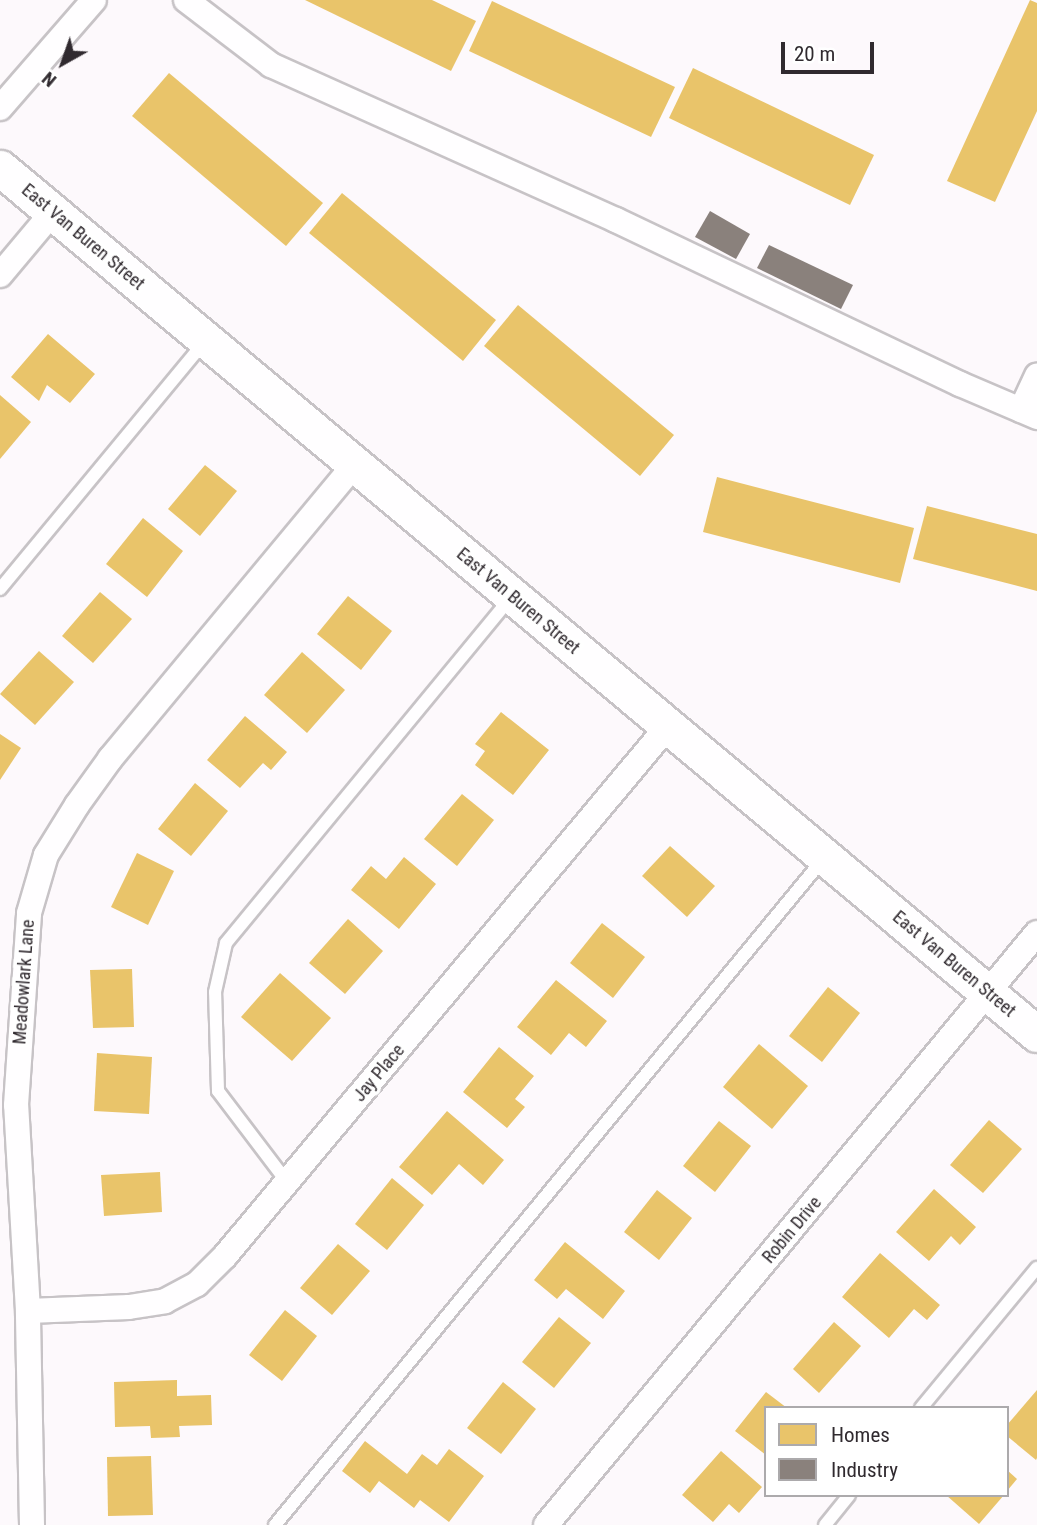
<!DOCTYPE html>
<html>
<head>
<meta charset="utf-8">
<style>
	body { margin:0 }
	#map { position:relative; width:1037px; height:1525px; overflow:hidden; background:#fdf9fc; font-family:"Roboto Condensed",sans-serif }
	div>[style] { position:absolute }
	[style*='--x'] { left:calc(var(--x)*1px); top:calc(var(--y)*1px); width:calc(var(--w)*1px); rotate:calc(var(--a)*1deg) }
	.homes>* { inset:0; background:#e9c46a }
	.industry>* { inset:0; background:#8a817c }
	.roads { filter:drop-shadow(2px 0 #c7c3c6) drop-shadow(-2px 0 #c7c3c6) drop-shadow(0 2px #c7c3c6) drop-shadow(0 -2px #c7c3c6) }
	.lane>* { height:12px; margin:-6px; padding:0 6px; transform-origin:6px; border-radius:6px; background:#fffeff }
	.street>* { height:24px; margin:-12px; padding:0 12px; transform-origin:12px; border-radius:12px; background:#fffeff }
	.secondary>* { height:35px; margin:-17.5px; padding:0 17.5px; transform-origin:17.5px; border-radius:17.5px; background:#fffeff }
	span { translate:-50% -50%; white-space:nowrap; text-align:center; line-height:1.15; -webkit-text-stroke:7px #fff; paint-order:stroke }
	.street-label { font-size:18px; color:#302a2f }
	.legend { position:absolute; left:764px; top:1406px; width:245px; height:91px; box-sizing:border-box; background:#fff; border:2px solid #acaaac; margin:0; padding:9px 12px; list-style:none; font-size:21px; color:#302a2f }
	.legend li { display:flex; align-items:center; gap:14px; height:35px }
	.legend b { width:35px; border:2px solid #acaaac }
	.north { position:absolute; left:28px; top:28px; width:70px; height:70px; -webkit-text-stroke:5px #fff; paint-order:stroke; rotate:220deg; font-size:19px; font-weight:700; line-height:28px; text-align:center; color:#302a2f }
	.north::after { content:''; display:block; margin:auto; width:24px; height:32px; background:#302a2f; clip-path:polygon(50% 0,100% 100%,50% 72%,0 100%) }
	.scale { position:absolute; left:781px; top:42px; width:93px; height:32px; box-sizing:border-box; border:4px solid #302a2f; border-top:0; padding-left:9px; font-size:21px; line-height:24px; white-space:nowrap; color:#302a2f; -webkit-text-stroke:5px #fff; paint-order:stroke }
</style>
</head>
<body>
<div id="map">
	<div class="homes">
		<i style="clip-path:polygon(305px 0,432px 0,476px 21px,451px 71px)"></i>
		<i style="clip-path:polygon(1030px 0,1037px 3px,1037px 111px,995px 202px,947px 181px)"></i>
		<i style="clip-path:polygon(492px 1px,675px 87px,651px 137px,469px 51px)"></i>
		<i style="clip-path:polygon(693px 68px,874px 155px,850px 205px,669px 118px)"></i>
		<i style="clip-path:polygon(169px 73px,323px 203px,286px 246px,132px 116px)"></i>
		<i style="clip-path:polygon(342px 193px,496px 320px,463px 361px,309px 233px)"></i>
		<i style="clip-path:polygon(518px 305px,674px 435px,640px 476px,484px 346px)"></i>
		<i style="clip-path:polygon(48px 334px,95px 374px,70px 403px,47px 385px,39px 401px,11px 377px)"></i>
		<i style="clip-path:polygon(0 395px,31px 422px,0 459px)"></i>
		<i style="clip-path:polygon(205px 465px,237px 491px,200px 536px,168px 509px)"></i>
		<i style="clip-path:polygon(717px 477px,914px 528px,900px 583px,703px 532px)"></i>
		<i style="clip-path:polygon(927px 506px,1037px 534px,1037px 591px,913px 559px)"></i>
		<i style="clip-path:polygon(143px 518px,183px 551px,147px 597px,106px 564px)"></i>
		<i style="clip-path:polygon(100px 592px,132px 619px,93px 663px,62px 636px)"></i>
		<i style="clip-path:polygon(348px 596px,392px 631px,361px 670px,317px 634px)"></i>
		<i style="clip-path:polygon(39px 651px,74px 682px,35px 725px,0 694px)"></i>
		<i style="clip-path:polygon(302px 652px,345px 690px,307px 733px,264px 695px)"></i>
		<i style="clip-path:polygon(501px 712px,549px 750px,513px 795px,475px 765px,485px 751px,475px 744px)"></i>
		<i style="clip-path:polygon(245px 716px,287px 752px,271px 770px,263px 763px,240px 788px,207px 760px)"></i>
		<i style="clip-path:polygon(0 734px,21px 748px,0 780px)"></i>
		<i style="clip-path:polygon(195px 783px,228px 811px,191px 856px,158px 829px)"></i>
		<i style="clip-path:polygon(462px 794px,494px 820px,457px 866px,424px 839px)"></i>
		<i style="clip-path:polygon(670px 846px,715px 886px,687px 917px,642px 876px)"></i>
		<i style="clip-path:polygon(137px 853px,174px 871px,148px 925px,111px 907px)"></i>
		<i style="clip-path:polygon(404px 857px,436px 884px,399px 929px,351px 890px,371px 866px,386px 879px)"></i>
		<i style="clip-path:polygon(348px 919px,383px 951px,345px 994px,309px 963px)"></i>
		<i style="clip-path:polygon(602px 923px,645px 957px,613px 998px,570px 963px)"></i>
		<i style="clip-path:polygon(132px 969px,134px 1027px,93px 1028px,90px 970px)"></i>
		<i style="clip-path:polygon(280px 973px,331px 1018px,292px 1061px,241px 1017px)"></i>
		<i style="clip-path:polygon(556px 980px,607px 1021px,586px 1047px,569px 1033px,551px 1055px,517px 1027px)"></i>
		<i style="clip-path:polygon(828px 987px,860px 1013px,822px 1062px,789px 1036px)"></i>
		<i style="clip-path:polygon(759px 1044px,808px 1086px,772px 1129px,723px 1087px)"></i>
		<i style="clip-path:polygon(499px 1047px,534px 1076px,515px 1099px,525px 1107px,507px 1128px,463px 1092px)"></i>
		<i style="clip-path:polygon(97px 1053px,152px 1057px,149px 1114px,94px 1111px)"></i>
		<i style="clip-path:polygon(447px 1111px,504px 1160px,483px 1185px,459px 1164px,432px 1195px,399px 1167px)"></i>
		<i style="clip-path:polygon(989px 1120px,1022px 1149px,983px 1193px,950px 1165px)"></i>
		<i style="clip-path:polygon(719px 1121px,751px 1146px,715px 1192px,683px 1166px)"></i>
		<i style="clip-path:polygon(160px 1172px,162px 1212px,104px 1216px,101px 1175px)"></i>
		<i style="clip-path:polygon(392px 1178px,424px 1205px,387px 1250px,355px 1224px)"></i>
		<i style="clip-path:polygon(934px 1189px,976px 1227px,960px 1245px,951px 1236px,929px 1261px,896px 1232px)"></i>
		<i style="clip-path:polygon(657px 1190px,692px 1218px,659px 1260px,624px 1232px)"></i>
		<i style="clip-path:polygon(565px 1242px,625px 1291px,603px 1319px,566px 1289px,557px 1299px,534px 1280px)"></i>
		<i style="clip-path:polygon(338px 1244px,370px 1271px,332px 1315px,300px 1288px)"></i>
		<i style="clip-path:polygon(880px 1253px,940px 1305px,927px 1320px,914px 1309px,889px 1338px,842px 1297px)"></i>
		<i style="clip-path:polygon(285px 1310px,317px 1336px,282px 1381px,249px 1355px)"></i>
		<i style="clip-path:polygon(559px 1317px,591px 1343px,554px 1388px,522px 1362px)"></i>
		<i style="clip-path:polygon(834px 1322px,861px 1346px,819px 1393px,793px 1369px)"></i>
		<i style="clip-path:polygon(177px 1380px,177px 1396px,211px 1395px,212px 1425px,179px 1426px,180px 1437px,151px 1438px,150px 1426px,115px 1427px,114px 1382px)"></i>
		<i style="clip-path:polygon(503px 1382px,536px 1409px,501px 1454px,467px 1428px)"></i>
		<i style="clip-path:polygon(1037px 1390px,1037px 1458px,1036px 1460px,1007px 1436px,1007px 1425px)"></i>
		<i style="clip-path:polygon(766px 1392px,787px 1408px,766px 1408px,766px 1455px,735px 1431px)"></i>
		<i style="clip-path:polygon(365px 1441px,407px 1474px,422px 1454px,437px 1465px,449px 1449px,484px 1476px,449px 1522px,420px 1500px,414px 1508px,379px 1481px,370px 1493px,342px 1471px)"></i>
		<i style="clip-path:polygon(721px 1451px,762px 1487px,739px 1513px,729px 1504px,713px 1522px,682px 1495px)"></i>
		<i style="clip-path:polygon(151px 1456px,153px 1515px,108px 1516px,107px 1457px)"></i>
		<i style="clip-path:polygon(1007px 1470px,1017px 1479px,1007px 1491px)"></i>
		<i style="clip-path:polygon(946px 1495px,1004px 1495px,979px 1524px)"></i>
	</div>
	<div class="industry">
		<i style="clip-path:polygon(710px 211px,750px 234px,736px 259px,695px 237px)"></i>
		<i style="clip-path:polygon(769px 245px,853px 285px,841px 309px,757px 268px)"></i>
	</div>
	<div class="roads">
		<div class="lane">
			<i style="--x:0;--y:589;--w:322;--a:-50.4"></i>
			<i style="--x:287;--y:1182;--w:114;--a:-127.2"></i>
			<i style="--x:218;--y:1091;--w:99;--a:-91.7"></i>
			<i style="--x:215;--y:992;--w:50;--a:-77.3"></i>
			<i style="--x:226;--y:943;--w:447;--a:-50.5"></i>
			<i style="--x:921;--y:1408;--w:182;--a:-50.4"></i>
			<i style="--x:275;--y:1525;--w:864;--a:-50.54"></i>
			<i style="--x:825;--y:1525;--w:38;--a:-51"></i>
		</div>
		<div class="street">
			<i style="--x:186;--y:0;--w:107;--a:37.4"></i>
			<i style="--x:271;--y:65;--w:378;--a:24.2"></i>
			<i style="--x:616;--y:220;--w:381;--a:25.5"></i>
			<i style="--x:960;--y:384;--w:84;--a:23.2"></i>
			<i style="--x:0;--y:108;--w:143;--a:-49"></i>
			<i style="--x:0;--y:275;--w:81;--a:-50"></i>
			<i style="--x:1021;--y:410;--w:38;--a:-65"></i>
			<i style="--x:28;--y:1311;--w:101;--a:-2.3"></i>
			<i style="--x:129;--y:1307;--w:36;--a:-9"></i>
			<i style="--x:165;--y:1301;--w:36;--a:-28"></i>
			<i style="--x:197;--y:1284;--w:40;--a:-45"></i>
			<i style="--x:225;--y:1256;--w:691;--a:-50.11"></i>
			<i style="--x:32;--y:1525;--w:214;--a:-91.1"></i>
			<i style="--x:28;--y:1311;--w:206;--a:-93.3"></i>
			<i style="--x:16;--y:1105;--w:192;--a:-86.1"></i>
			<i style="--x:29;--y:913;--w:60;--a:-73.7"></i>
			<i style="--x:46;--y:855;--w:59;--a:-58.2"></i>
			<i style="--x:77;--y:805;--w:57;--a:-54.3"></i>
			<i style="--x:110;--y:759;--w:383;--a:-50.3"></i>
			<i style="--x:546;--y:1525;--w:769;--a:-50.33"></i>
		</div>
		<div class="secondary">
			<i style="--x:0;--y:168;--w:1351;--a:39.87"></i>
		</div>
	</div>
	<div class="street-label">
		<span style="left:83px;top:237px;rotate:40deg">East Van Buren Street</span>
		<span style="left:518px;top:601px;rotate:40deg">East Van Buren Street</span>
		<span style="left:954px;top:964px;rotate:40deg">East Van Buren Street</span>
		<span style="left:24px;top:982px;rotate:-86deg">Meadowlark Lane</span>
		<span style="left:379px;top:1073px;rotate:-50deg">Jay Place</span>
		<span style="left:792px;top:1230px;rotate:-50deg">Robin Drive</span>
	</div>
	<ul class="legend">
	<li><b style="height:19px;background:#e9c46a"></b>Homes</li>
	<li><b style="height:19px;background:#8a817c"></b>Industry</li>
	</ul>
	<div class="north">N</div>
	<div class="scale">20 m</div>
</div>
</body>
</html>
